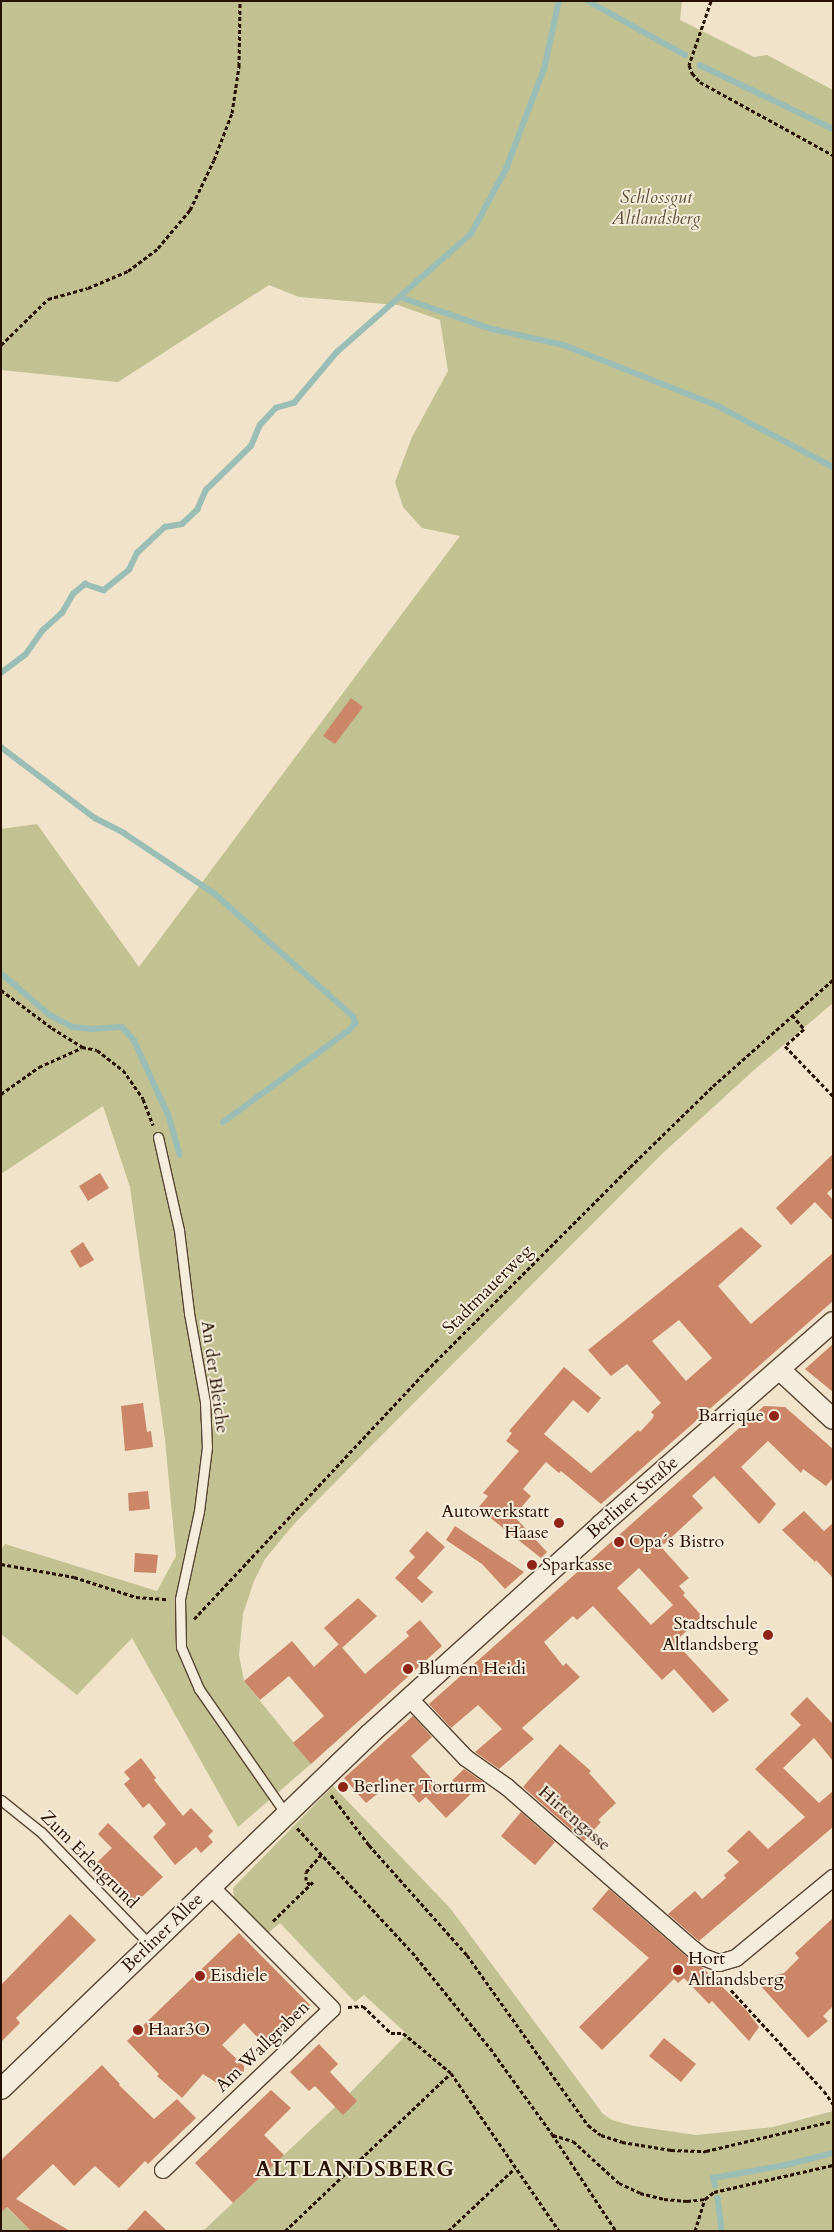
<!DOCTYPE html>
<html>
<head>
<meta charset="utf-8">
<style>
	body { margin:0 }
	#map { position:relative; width:834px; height:2232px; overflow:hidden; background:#f0e3c9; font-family:Cardo,serif }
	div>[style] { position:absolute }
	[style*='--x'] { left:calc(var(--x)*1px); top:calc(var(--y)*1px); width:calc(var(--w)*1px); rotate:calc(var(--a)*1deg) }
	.green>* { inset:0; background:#c1c191 }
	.stream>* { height:5.5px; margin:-2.75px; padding:0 2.75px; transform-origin:2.75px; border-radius:2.75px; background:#9abeb5 }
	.building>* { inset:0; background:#cb8668 }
	.path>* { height:3px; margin-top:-1.5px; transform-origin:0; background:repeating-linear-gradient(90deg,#271002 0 4px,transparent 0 6.5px) }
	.roads { filter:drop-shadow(1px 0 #594534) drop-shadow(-1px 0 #594534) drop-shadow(0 1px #594534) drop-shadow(0 -1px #594534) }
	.service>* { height:9px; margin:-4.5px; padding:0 4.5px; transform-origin:4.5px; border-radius:4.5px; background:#f5eddc }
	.minor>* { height:16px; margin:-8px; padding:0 8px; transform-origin:8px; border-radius:8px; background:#f5eddc }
	.tertiary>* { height:20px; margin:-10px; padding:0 10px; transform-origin:10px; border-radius:10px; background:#f5eddc }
	.dots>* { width:14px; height:14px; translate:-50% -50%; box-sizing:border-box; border:2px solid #f5eddc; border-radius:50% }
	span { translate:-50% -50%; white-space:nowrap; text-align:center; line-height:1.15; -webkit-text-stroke:4px #f5eddc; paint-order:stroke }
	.park-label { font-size:18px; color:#5d4e34; font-style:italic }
	.street-label { font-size:18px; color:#271002 }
	.poi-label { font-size:18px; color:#271002 }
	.right { translate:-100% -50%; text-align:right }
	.left { translate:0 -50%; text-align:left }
	.district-label { font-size:22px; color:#271002; font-weight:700; letter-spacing:1px }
	.frame { position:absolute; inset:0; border:2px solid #271002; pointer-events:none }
</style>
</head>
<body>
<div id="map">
	<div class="green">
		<i style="clip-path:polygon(1px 1px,682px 1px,680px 20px,754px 57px,767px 55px,833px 90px,833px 1003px,754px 1070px,663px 1153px,364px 1453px,294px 1524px,265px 1559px,254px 1581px,243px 1614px,239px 1655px,244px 1681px,311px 1764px,238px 1827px,132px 1638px,77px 1695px,1px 1634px,1px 1550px,5px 1544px,157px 1591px,176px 1556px,165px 1440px,130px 1187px,103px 1106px,1px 1174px,1px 829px,37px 824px,139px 967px,460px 536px,422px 528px,403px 507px,395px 482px,412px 437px,448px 371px,440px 320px,398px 305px,299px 297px,269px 285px,118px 382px,1px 370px)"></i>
		<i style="clip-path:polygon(333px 1786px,450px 1908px,603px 2114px,612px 2120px,634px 2126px,696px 2135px,773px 2127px,833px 2111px,833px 2231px,203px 2231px,350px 2093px,407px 2034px,364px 1995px,355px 2002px,280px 1923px,268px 1933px,234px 1898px,233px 1888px)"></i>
		<i style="clip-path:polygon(1px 2202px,31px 2231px,1px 2231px)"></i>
	</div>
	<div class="stream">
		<i style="--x:588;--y:1;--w:111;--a:29.1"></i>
		<i style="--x:700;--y:65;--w:148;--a:25.7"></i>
		<i style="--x:400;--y:297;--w:97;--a:19.2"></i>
		<i style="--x:492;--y:329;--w:74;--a:12.5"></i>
		<i style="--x:564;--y:345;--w:166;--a:21.6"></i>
		<i style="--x:718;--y:406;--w:130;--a:27.9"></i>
		<i style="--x:1;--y:673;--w:31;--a:-37"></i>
		<i style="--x:26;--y:654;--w:29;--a:-55"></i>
		<i style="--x:43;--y:630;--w:25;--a:-42"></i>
		<i style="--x:62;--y:613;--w:22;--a:-60"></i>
		<i style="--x:73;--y:594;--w:16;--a:-40"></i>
		<i style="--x:85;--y:584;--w:20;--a:18"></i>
		<i style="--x:104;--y:590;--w:32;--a:-39"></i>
		<i style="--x:129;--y:570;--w:19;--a:-65"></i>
		<i style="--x:137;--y:553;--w:38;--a:-43"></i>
		<i style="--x:165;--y:527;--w:17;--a:-10"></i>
		<i style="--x:182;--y:524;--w:21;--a:-43"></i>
		<i style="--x:197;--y:510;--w:22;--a:-66"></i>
		<i style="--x:206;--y:490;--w:63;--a:-44.4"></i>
		<i style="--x:251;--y:446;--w:23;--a:-67"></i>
		<i style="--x:260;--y:425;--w:23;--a:-47"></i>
		<i style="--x:276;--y:408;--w:19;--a:-16"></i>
		<i style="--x:294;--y:403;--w:67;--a:-49.9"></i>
		<i style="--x:337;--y:352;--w:179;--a:-41.4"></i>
		<i style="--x:471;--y:234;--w:74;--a:-61.7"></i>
		<i style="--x:506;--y:169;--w:107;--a:-69.2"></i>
		<i style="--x:544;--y:69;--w:70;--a:-77.6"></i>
		<i style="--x:1;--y:747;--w:118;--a:37.1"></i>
		<i style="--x:95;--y:818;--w:33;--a:27"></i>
		<i style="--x:124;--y:833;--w:108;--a:33.7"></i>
		<i style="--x:214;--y:893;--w:186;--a:41.5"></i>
		<i style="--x:353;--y:1016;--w:8;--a:67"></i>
		<i style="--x:356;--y:1023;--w:11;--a:131"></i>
		<i style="--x:349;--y:1031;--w:155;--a:143.9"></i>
		<i style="--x:1;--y:973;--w:65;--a:40.6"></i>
		<i style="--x:50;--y:1015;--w:26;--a:28"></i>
		<i style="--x:73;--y:1027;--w:19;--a:6"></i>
		<i style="--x:92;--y:1029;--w:30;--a:-4"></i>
		<i style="--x:122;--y:1027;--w:18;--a:47"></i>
		<i style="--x:134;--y:1040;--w:84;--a:65.3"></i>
		<i style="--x:169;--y:1116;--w:40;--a:74"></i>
		<i style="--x:715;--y:2186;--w:8;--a:-104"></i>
		<i style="--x:713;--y:2178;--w:74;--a:-10.1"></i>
		<i style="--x:786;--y:2165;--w:49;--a:-14.3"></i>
		<i style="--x:718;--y:2198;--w:33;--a:83"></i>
	</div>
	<div class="building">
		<i style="clip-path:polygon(351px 698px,363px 707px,335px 744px,323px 736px)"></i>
		<i style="clip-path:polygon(833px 1154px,833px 1188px,827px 1193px,833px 1200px,833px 1221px,815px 1202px,791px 1225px,776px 1208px)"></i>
		<i style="clip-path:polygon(100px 1173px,109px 1188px,88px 1201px,79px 1186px)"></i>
		<i style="clip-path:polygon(evenodd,741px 1227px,762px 1246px,718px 1286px,751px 1324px,833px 1253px,833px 1301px,601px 1504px,561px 1471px,559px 1473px,546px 1462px,523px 1489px,531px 1496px,514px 1516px,547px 1552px,541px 1558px,478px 1508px,488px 1496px,483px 1493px,519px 1451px,506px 1441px,512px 1433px,509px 1431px,564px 1367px,601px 1398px,588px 1413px,573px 1400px,544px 1434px,573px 1458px,591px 1473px,638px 1430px,640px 1432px,652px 1419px,654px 1415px,651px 1412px,661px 1403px,627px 1364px,611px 1376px,588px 1350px,741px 1227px,679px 1320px,712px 1358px,686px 1381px,652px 1341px,679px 1320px)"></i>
		<i style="clip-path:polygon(83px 1242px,94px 1260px,80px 1268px,70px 1251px)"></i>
		<i style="clip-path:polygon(833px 1344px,833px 1392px,805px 1369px)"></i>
		<i style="clip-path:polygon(143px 1403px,147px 1432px,151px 1431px,153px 1447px,125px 1451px,121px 1406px)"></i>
		<i style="clip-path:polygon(evenodd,764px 1406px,785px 1407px,833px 1449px,833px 1478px,826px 1486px,803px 1469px,801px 1473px,768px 1441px,741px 1467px,776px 1504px,762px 1521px,759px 1524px,714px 1476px,692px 1496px,703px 1508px,661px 1547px,689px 1578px,679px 1586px,685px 1593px,680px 1598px,683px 1595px,702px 1616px,675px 1642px,729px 1700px,713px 1713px,674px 1669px,662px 1680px,593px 1606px,577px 1620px,573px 1616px,544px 1642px,563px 1666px,566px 1663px,580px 1677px,522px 1728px,534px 1739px,499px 1769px,475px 1752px,502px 1729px,478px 1705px,451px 1728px,429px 1704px,764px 1406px,639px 1568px,673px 1605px,651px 1625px,617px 1588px,639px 1568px)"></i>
		<i style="clip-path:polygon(148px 1491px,150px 1509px,129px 1511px,128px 1493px)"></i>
		<i style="clip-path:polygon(804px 1511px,824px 1531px,833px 1523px,833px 1578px,816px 1560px,815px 1562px,782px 1530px)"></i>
		<i style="clip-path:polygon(455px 1526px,524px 1572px,505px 1589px,482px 1564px,446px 1540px)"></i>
		<i style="clip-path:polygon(427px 1531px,445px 1547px,417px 1578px,433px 1592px,422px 1603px,395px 1578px,415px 1557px,409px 1551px)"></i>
		<i style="clip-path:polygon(135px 1553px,158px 1555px,156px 1573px,134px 1572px)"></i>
		<i style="clip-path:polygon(358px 1598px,377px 1616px,342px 1648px,324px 1628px)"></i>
		<i style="clip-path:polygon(420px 1620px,442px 1646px,311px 1764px,293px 1743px,324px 1716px,289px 1676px,260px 1700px,244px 1681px,292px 1641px,314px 1667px,339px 1644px,365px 1674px,409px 1636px,406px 1632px)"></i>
		<i style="clip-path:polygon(807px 1697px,833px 1724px,833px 1761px,814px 1738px,783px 1768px,819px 1803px,833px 1791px,833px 1827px,699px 1941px,668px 1914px,695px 1891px,702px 1899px,726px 1878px,724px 1875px,739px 1862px,727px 1851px,749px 1830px,768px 1849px,805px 1817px,755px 1769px,801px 1725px,790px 1714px)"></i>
		<i style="clip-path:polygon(413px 1716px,432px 1737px,411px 1756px,442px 1790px,464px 1769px,483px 1782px,446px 1818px,426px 1797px,419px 1803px,397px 1778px,366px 1803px,344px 1778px)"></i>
		<i style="clip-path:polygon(560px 1744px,591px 1771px,589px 1773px,616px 1803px,598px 1820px,601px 1822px,584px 1841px,523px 1787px)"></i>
		<i style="clip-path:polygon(141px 1758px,156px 1778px,154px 1780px,183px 1816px,191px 1808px,213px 1831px,208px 1836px,213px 1842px,201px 1853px,196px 1847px,175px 1865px,153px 1837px,166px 1824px,149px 1803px,143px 1808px,124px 1784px,130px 1779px,124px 1772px)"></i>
		<i style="clip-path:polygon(521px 1812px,555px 1842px,535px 1865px,501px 1836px)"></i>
		<i style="clip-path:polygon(108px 1823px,163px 1877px,130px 1908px,89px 1870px,112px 1848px,98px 1834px)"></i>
		<i style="clip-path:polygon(609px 1889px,687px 1957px,703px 1968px,746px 2010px,759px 2027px,749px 2041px,712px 2001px,709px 2004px,684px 1978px,678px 1983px,674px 1979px,602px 2050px,579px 2027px,649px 1958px,592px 1909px)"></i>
		<i style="clip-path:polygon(70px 1914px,96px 1940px,16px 2018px,20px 2023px,1px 2042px,1px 1985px)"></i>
		<i style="clip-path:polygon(833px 1918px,833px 2006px,823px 2016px,828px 2021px,808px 2038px,760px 1985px,767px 1978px,784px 1973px,799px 1958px,795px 1953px)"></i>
		<i style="clip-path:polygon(239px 1933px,312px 2007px,268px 2049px,244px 2023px,222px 2045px,244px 2066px,244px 2072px,226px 2089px,203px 2074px,182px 2098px,157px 2076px,159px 2074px,127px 2041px)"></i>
		<i style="clip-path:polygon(664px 2038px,696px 2064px,681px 2082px,649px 2056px)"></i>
		<i style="clip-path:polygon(319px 2044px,338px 2064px,330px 2072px,357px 2101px,343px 2115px,315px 2086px,309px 2091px,290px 2072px)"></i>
		<i style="clip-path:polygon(102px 2065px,120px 2084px,119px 2085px,154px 2119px,177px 2099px,196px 2118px,148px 2164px,145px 2161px,119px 2188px,95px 2166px,74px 2186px,53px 2164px,16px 2199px,70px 2231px,31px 2231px,7px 2207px,1px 2212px,1px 2160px)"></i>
		<i style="clip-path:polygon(271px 2090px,291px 2108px,264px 2135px,284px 2155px,233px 2203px,195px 2163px)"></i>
		<i style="clip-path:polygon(145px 2210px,167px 2231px,126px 2231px)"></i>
	</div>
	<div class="path">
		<i style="--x:711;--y:1;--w:68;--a:109"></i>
		<i style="--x:689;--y:65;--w:9;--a:69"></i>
		<i style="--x:692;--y:73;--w:12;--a:48"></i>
		<i style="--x:700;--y:82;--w:152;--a:28.8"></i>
		<i style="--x:1;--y:345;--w:66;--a:-44.4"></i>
		<i style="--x:48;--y:299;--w:41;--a:-15.4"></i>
		<i style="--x:88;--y:288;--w:43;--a:-23"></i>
		<i style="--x:128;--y:271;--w:38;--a:-37"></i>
		<i style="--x:158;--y:248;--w:50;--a:-49.9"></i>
		<i style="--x:190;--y:210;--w:55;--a:-64.4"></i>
		<i style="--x:214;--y:160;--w:50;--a:-69"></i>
		<i style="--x:232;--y:113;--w:48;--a:-81.5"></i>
		<i style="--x:239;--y:66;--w:65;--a:-89.1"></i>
		<i style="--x:1;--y:990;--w:64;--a:36.7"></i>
		<i style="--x:52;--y:1028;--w:36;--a:32"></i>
		<i style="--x:82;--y:1047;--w:15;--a:11"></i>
		<i style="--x:97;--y:1050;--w:33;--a:38"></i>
		<i style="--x:123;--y:1070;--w:35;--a:55"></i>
		<i style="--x:143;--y:1099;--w:28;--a:69"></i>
		<i style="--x:792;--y:1015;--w:18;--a:49"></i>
		<i style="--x:804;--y:1029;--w:25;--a:138"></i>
		<i style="--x:785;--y:1046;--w:69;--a:46.2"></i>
		<i style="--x:1;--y:1094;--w:47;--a:-35.4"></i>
		<i style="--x:39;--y:1067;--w:46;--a:-24.3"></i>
		<i style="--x:1;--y:1564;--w:74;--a:10.1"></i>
		<i style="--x:74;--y:1577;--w:65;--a:17.9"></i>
		<i style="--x:136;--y:1597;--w:31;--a:4"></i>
		<i style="--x:194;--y:1619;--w:340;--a:-46.9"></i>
		<i style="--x:426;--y:1371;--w:288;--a:-45"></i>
		<i style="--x:630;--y:1167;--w:116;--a:-44.3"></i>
		<i style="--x:713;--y:1086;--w:160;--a:-41.5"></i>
		<i style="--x:331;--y:1795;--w:63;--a:52.8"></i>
		<i style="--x:369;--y:1845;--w:147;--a:48.3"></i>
		<i style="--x:467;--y:1955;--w:209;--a:54.6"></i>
		<i style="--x:588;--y:2125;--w:16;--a:38"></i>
		<i style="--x:601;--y:2135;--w:22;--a:18"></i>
		<i style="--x:622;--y:2142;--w:50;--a:9.3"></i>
		<i style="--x:671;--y:2150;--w:35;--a:2"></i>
		<i style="--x:706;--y:2151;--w:130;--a:-13.3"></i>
		<i style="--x:297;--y:1828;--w:169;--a:47.2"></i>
		<i style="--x:412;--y:1952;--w:124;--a:50.9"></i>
		<i style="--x:490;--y:2048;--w:106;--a:54.2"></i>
		<i style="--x:552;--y:2134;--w:116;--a:56.6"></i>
		<i style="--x:310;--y:1885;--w:6;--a:-129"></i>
		<i style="--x:306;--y:1880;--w:8;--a:-90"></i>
		<i style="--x:306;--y:1872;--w:23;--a:-49"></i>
		<i style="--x:273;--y:1921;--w:57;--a:-44.3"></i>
		<i style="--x:731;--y:1990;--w:137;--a:47.4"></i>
		<i style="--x:824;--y:2091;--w:16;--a:55"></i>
		<i style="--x:348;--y:2007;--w:15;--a:-4"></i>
		<i style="--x:363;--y:2006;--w:39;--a:44"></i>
		<i style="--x:391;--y:2033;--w:12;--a:0"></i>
		<i style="--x:403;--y:2033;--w:62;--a:39.8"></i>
		<i style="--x:451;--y:2073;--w:191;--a:55.6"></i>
		<i style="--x:553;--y:2135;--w:21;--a:17"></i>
		<i style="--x:573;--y:2141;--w:62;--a:42.4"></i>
		<i style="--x:619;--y:2183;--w:23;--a:25"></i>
		<i style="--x:640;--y:2193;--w:25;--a:14"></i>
		<i style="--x:664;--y:2199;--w:23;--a:5"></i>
		<i style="--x:687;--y:2201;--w:18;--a:-6"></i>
		<i style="--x:285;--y:2231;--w:229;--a:-43.6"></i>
		<i style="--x:448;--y:2231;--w:92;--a:-43.2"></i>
		<i style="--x:695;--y:2231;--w:34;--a:-73"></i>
		<i style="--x:705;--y:2199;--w:11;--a:-38"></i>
		<i style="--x:714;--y:2192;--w:122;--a:-12.8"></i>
	</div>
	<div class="roads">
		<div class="service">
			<i style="--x:158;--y:1137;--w:95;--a:77.3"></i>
			<i style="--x:179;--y:1230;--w:84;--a:83.1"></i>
			<i style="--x:189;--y:1313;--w:90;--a:79.8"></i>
			<i style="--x:205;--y:1402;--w:45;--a:87.5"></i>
			<i style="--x:207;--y:1447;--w:64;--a:97.1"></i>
			<i style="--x:199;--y:1511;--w:90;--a:102.2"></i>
			<i style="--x:180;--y:1599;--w:48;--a:88.8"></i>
			<i style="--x:181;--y:1647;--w:46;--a:66.8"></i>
			<i style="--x:199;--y:1689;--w:152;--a:55.2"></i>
			<i style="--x:1;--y:1800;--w:51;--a:38.7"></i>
			<i style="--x:41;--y:1832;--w:158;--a:46"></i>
		</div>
		<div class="minor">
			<i style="--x:409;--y:1698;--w:83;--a:46.5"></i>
			<i style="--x:466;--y:1758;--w:50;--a:35.3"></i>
			<i style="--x:507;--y:1787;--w:247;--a:41.1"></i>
			<i style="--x:693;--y:1949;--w:13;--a:39"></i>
			<i style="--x:703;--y:1957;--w:17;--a:21"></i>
			<i style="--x:719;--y:1963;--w:18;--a:-16"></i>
			<i style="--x:736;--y:1958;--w:126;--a:-39.5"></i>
			<i style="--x:163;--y:2170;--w:233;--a:-43.6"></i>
			<i style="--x:332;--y:2009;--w:172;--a:-134.8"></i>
		</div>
		<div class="tertiary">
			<i style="--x:780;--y:1370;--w:72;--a:42.8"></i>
			<i style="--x:1;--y:2089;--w:512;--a:-43.89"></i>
			<i style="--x:370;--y:1734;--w:312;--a:-42.1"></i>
			<i style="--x:601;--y:1525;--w:308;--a:-41.2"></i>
		</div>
	</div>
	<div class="dots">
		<i style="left:774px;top:1416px;background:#8f2418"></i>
		<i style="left:559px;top:1523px;background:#8f2418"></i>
		<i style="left:619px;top:1542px;background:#8f2418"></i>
		<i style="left:532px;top:1565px;background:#8f2418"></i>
		<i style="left:768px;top:1635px;background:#8f2418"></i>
		<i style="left:408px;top:1669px;background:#8f2418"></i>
		<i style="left:343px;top:1787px;background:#8f2418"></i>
		<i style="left:678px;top:1970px;background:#8f2418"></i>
		<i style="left:200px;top:1976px;background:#8f2418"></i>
		<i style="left:138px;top:2030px;background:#8f2418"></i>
	</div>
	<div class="park-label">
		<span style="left:656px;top:209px">Schlossgut<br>Altlandsberg</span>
	</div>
	<div class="street-label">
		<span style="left:488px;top:1290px;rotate:-45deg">Stadtmauerweg</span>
		<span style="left:214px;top:1377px;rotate:82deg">An der Bleiche</span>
		<span style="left:633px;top:1498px;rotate:-41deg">Berliner Straße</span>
		<span style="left:574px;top:1819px;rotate:41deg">Hirtengasse</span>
		<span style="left:89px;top:1860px;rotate:45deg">Zum Erlengrund</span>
		<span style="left:163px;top:1933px;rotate:-44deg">Berliner Allee</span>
		<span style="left:263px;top:2047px;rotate:-44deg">Am Wallgraben</span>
	</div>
	<div class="poi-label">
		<span class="right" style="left:764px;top:1416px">Barrique</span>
		<span class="right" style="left:549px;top:1523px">Autowerkstatt<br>Haase</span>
		<span class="left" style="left:629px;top:1542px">Opa´s Bistro</span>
		<span class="left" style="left:542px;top:1565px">Sparkasse</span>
		<span class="right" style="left:758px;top:1635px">Stadtschule<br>Altlandsberg</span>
		<span class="left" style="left:418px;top:1669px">Blumen Heidi</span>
		<span class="left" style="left:353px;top:1787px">Berliner Torturm</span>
		<span class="left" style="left:688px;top:1970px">Hort<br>Altlandsberg</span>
		<span class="left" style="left:210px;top:1976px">Eisdiele</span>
		<span class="left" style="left:148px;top:2030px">Haar3O</span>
	</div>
	<div class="district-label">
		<span style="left:355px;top:2170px">ALTLANDSBERG</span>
	</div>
	<div class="frame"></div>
</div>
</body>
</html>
